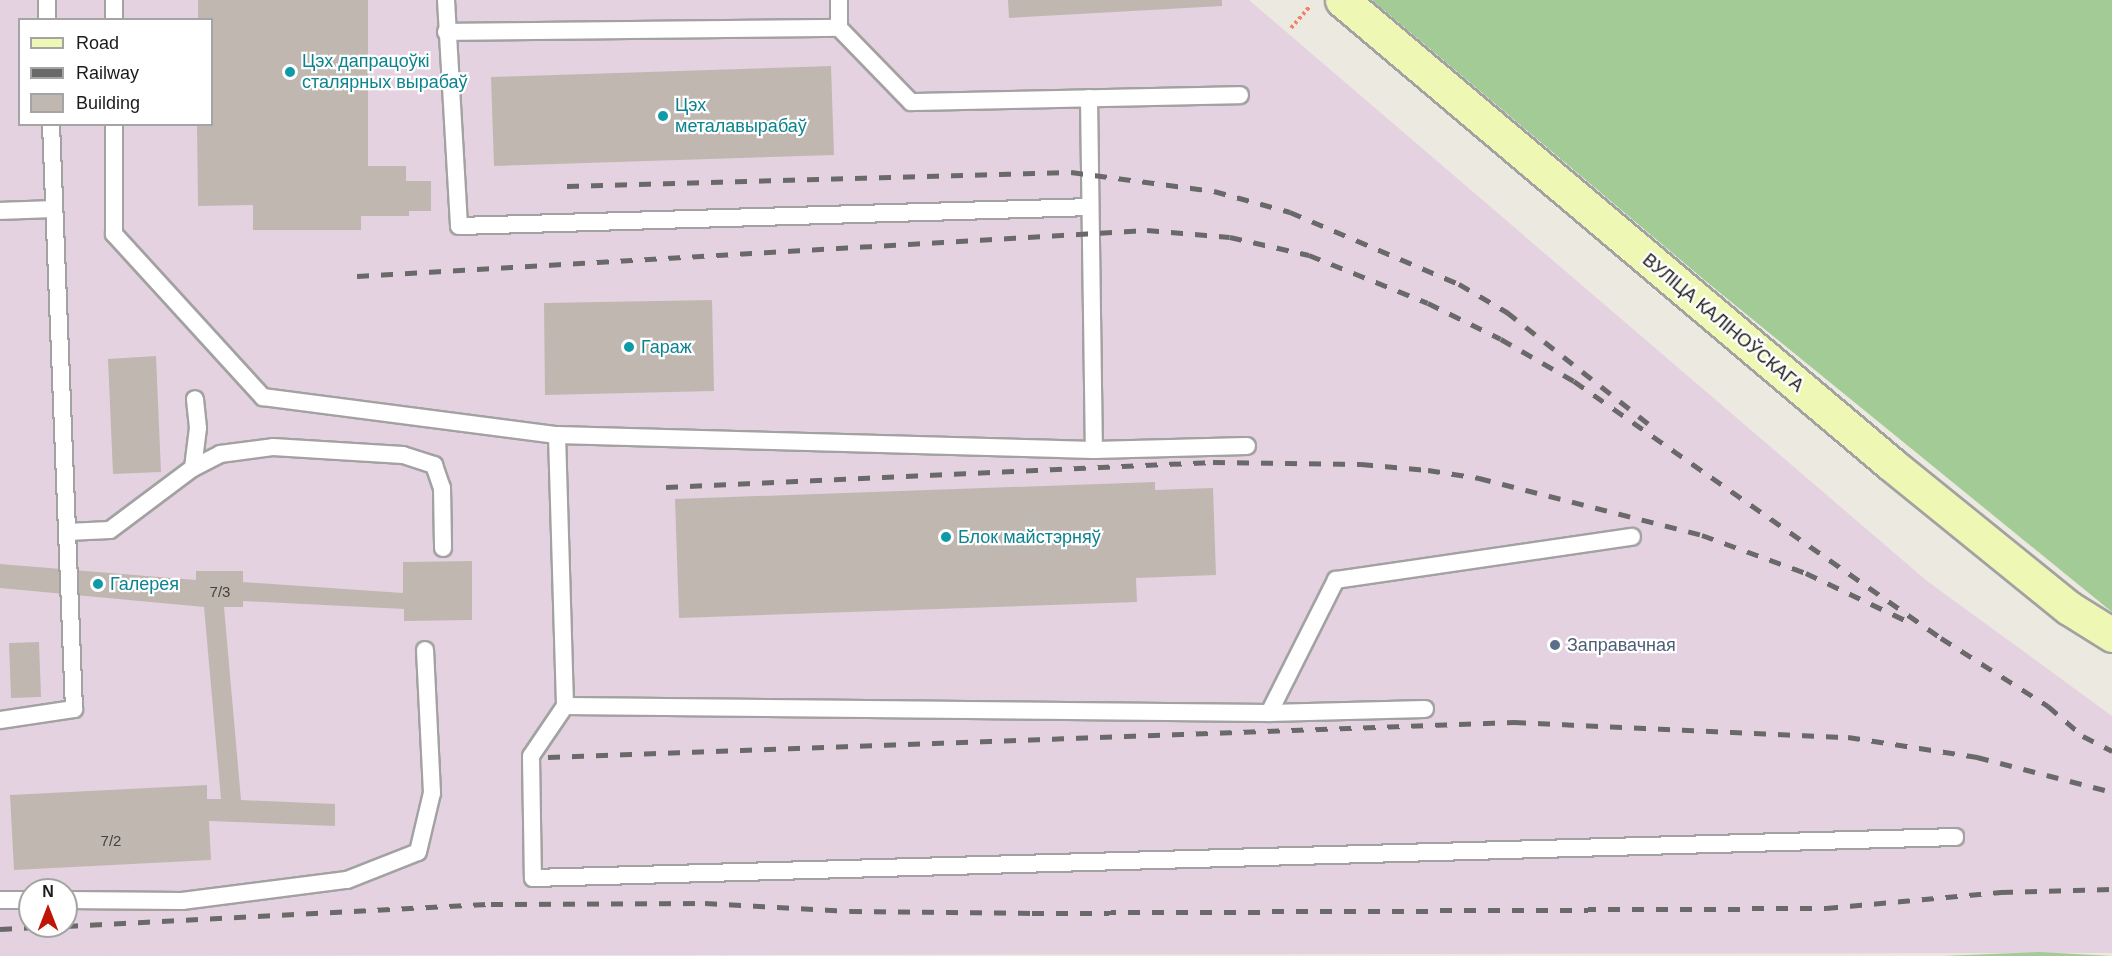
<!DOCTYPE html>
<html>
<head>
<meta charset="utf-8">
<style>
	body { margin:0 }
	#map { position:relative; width:2112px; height:956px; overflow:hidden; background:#ece9e0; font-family:Helvetica,sans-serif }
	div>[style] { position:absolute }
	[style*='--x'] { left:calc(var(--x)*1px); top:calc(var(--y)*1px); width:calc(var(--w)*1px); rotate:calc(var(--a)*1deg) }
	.industrial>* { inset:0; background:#e5d2e0 }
	.forest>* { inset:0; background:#a2cb96 }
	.building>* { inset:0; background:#c0b8b0 }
	.path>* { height:4px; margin-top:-2px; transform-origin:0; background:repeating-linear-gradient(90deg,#f58169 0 3px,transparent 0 6px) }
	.roads { filter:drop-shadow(2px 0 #a2a2a2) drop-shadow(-2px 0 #a2a2a2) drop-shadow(0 2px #a2a2a2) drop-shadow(0 -2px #a2a2a2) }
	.lane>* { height:16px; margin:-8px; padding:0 8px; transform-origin:8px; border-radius:8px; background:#fff }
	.secondary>* { height:33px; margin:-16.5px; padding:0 16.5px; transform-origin:16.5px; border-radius:16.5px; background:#eef7b4 }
	.rail>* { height:4.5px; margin-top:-2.25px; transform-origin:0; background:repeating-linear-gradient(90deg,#696969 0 12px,transparent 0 24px) }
	.dots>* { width:16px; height:16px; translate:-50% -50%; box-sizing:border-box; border:3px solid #fff; border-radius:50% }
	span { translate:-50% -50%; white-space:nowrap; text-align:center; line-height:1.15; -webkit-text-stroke:4.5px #fff; paint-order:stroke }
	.number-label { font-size:15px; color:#444240 }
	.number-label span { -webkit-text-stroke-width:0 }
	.culture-label { font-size:18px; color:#0d838f }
	.left { translate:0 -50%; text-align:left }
	.street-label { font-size:18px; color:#1b1b1b }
	.service-label { font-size:18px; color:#4e5e75 }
	.legend { position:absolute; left:18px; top:18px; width:195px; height:108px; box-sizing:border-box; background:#fff; border:2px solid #a4a4a4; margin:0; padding:8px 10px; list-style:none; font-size:18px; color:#1b1b1b }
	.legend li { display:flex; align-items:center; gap:12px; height:30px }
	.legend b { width:30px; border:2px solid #a4a4a4 }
	.north { position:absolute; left:18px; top:878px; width:60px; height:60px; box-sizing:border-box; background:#fff; border:2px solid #a4a4a4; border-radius:50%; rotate:0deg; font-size:16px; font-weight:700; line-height:24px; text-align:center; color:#1b1b1b }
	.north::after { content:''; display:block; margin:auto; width:21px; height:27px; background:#bf1406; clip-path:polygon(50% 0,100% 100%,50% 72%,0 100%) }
</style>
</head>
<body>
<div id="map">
	<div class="industrial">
		<i style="clip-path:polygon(evenodd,0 0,1249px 0,1927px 581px,2112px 716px,2112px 953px,0 956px,0 0,20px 20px,212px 20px,212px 124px,20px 124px,20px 20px,0 0,30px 890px,66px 890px,66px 926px,30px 926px,30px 890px)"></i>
	</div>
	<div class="forest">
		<i style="clip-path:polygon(1372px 0,2112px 0,2112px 612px,1708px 283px)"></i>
		<i style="clip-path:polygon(2039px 952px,2112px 956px,1944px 956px)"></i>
	</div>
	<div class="building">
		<i style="clip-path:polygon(198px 0,368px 0,368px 166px,406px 166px,406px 181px,431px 181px,431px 211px,409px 211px,409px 216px,361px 216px,361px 230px,253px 230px,253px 205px,198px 206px,197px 124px,212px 124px,212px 20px,198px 20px)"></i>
		<i style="clip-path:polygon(1008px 0,1222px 0,1222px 6px,1009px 18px)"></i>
		<i style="clip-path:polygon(831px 66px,834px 155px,494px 166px,491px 77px)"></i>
		<i style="clip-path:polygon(712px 300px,714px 391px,545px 395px,544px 303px)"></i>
		<i style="clip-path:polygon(156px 356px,161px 472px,113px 474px,108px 359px)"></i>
		<i style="clip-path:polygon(1155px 482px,1155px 490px,1213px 488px,1216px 575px,1136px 578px,1137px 602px,679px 618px,675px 499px)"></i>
		<i style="clip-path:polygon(472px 561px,472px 620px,404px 621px,404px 609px,243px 601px,243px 607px,224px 607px,241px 800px,335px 804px,335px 826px,209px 821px,211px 860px,14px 870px,10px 795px,207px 785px,207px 799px,221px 799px,204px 607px,0 588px,0 564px,196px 580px,196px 571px,243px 571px,243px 582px,403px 593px,403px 562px)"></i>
		<i style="clip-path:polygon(39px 642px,41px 697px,11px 698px,9px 643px)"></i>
	</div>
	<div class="path">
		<i style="--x:1291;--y:28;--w:29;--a:-49"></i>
	</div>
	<div class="roads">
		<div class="lane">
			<i style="--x:47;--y:0;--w:20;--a:90"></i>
			<i style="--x:114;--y:0;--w:20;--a:90"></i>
			<i style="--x:446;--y:0;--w:226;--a:86.7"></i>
			<i style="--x:459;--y:226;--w:631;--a:-1.72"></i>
			<i style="--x:839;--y:0;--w:28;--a:90"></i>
			<i style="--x:446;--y:32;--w:393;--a:-0.6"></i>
			<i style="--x:839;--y:28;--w:103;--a:45.8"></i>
			<i style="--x:911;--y:102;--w:329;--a:-1.2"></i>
			<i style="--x:1089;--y:98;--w:352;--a:89.2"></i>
			<i style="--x:114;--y:124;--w:110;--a:90"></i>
			<i style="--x:114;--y:234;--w:221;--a:47.6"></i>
			<i style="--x:263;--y:397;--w:296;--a:7.4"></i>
			<i style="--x:557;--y:435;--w:271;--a:88.3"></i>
			<i style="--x:565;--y:706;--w:60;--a:124.2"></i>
			<i style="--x:531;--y:756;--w:122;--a:89.1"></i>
			<i style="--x:533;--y:878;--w:1423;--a:-1.65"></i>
			<i style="--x:0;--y:211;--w:53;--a:-2.2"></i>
			<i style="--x:557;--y:435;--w:537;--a:1.6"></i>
			<i style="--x:1094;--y:450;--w:153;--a:-1.5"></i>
			<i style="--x:193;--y:468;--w:30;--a:-27"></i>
			<i style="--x:220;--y:454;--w:53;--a:-7.5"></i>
			<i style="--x:273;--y:447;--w:130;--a:3.5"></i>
			<i style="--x:403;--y:455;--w:33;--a:18"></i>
			<i style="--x:434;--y:465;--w:24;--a:71"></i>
			<i style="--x:442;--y:488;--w:60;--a:89"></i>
			<i style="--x:67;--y:532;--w:43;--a:-2.7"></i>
			<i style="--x:110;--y:530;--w:104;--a:-36.8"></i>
			<i style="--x:193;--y:468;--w:40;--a:-82.9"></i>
			<i style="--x:198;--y:428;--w:29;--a:-96"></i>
			<i style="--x:565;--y:706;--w:704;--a:0.57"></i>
			<i style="--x:1269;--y:713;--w:156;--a:-1.5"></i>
			<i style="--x:1269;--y:713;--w:149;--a:-63.3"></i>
			<i style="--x:1336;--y:580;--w:299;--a:-8.3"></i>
			<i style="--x:0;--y:720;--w:75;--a:-8.5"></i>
			<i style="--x:74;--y:709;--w:585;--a:-92.25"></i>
			<i style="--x:0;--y:900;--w:30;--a:0"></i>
			<i style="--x:66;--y:900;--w:116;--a:0.5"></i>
			<i style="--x:182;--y:901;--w:166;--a:-7.3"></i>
			<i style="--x:347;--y:880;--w:76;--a:-21.5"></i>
			<i style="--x:418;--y:852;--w:61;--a:-76.7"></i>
			<i style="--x:432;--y:793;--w:143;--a:-92.8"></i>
		</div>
		<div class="secondary">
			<i style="--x:1342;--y:0;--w:719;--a:40.2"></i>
			<i style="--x:1891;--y:464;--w:229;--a:39"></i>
			<i style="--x:2069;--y:608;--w:51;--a:32.1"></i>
		</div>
	</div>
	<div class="rail">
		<i style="--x:567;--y:186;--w:504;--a:-1.59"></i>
		<i style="--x:1071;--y:172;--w:144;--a:7.6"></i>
		<i style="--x:1214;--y:191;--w:79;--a:15.4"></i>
		<i style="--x:1290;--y:212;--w:184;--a:23.1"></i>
		<i style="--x:1459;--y:284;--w:56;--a:30.3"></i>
		<i style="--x:1507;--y:312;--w:182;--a:38.3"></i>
		<i style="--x:357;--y:276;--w:791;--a:-3.33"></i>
		<i style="--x:1147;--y:230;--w:83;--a:4.8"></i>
		<i style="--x:1230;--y:237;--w:81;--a:12.8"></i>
		<i style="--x:1309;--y:255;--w:128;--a:22"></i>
		<i style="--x:1428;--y:303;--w:81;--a:26.3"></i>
		<i style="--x:1501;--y:339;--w:84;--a:29.9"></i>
		<i style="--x:1574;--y:381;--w:448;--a:35"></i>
		<i style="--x:1941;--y:638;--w:127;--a:32.4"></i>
		<i style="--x:2048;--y:706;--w:46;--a:40.6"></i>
		<i style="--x:2083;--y:736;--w:33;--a:27"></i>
		<i style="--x:666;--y:487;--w:548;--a:-2.62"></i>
		<i style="--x:1213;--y:462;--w:148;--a:0.8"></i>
		<i style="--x:1361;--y:464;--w:67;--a:5.1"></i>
		<i style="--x:1428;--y:470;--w:52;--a:8.9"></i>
		<i style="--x:1479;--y:478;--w:230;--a:14.3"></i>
		<i style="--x:1702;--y:535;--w:111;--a:20.1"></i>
		<i style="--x:1806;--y:573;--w:114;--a:25.4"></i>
		<i style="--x:548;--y:757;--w:967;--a:-2.08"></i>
		<i style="--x:1514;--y:722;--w:334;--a:2.6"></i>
		<i style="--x:1848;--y:737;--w:131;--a:8.8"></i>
		<i style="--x:1977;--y:757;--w:139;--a:14.5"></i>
		<i style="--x:66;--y:926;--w:426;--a:-3"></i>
		<i style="--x:491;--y:904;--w:214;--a:-0.3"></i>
		<i style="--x:705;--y:903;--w:145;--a:3.2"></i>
		<i style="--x:850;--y:911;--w:182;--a:0.6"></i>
		<i style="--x:1032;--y:913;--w:794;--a:-0.36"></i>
		<i style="--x:1826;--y:908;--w:176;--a:-5.2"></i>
		<i style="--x:2001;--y:892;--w:111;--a:-1.5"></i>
		<i style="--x:0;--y:929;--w:56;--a:-3.1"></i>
	</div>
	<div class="dots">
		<i style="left:290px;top:72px;background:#0f9aa8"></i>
		<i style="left:663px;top:116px;background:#0f9aa8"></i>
		<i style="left:629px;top:347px;background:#0f9aa8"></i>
		<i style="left:946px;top:537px;background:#0f9aa8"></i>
		<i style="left:98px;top:584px;background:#0f9aa8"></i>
		<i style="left:1555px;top:645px;background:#5c6f8a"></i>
	</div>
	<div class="number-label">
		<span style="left:220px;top:592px">7/3</span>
		<span style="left:111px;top:841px">7/2</span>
	</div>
	<div class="culture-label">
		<span class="left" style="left:302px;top:72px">Цэх дапрацоўкі<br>сталярных вырабаў</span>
		<span class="left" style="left:675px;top:116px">Цэх<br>металавырабаў</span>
		<span class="left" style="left:641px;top:347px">Гараж</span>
		<span class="left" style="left:958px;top:537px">Блок майстэрняў</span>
		<span class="left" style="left:110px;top:584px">Галерея</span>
	</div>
	<div class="street-label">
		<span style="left:1723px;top:323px;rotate:40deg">ВУЛІЦА КАЛІНОЎСКАГА</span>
	</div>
	<div class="service-label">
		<span class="left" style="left:1567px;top:645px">Заправачная</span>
	</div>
	<ul class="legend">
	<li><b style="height:8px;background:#eef7b4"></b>Road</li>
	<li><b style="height:8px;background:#696969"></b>Railway</li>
	<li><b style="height:16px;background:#c0b8b0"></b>Building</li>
	</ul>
	<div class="north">N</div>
</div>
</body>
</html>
